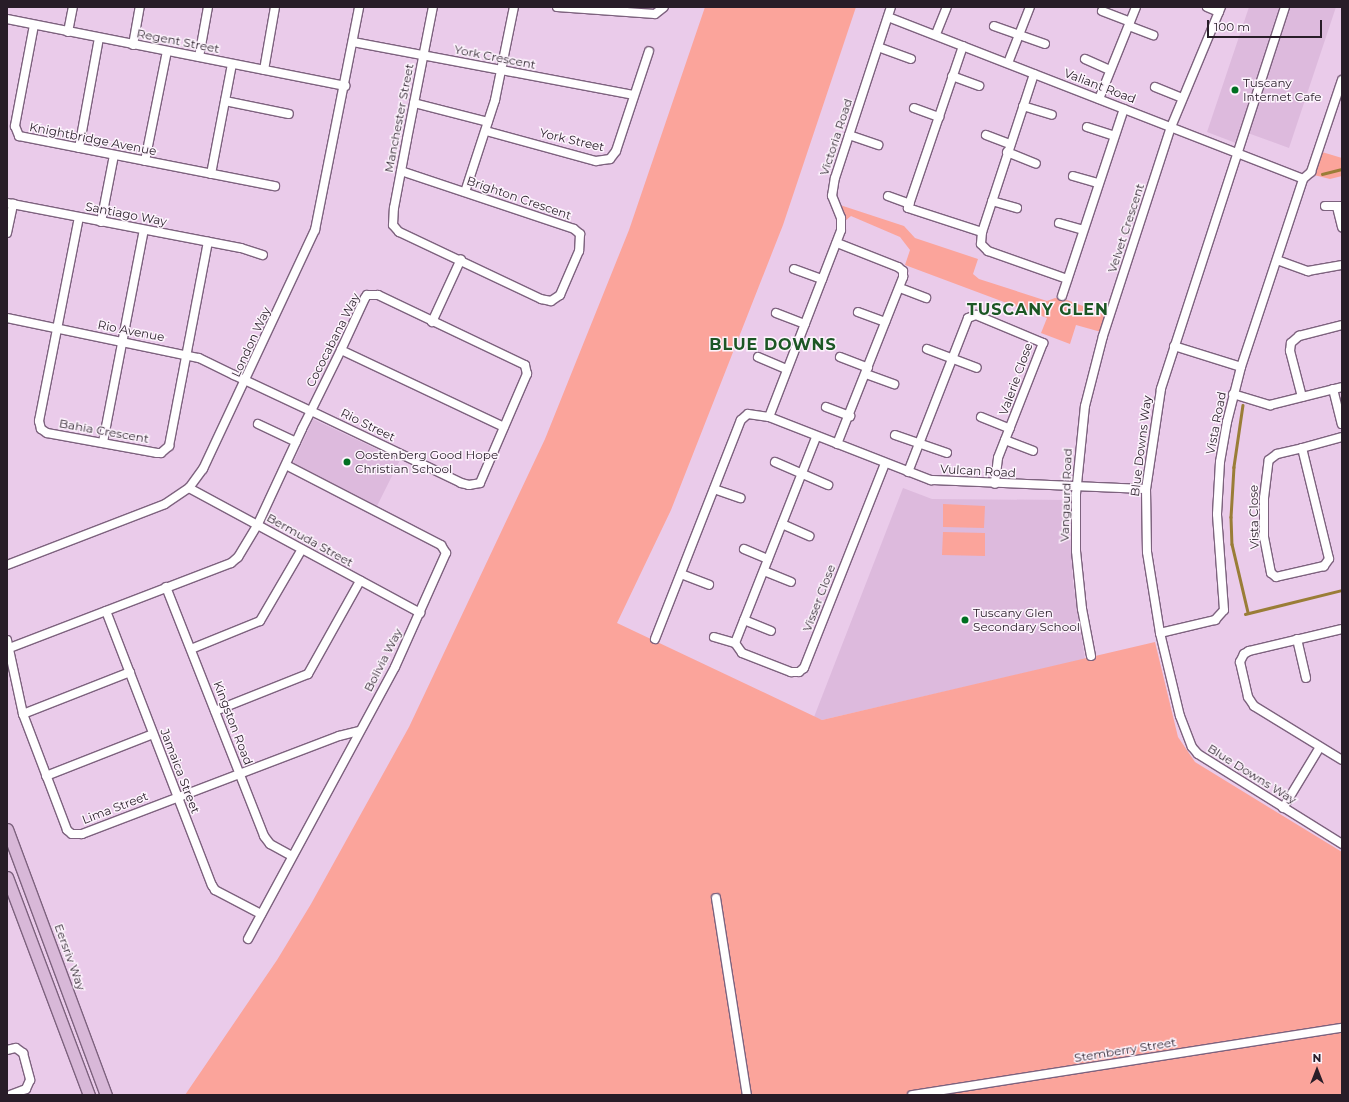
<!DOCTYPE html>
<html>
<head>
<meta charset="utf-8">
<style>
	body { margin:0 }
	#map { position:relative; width:1349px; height:1102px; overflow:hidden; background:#eacbea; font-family:Montserrat,sans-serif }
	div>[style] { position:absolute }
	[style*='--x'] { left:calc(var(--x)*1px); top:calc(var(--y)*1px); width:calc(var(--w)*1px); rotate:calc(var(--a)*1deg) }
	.built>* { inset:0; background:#ddbadd }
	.green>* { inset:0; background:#fba49b }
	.stream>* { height:2.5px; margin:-1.25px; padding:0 1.25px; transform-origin:1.25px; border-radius:1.25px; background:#9a7d37 }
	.roads { filter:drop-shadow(1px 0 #7d627e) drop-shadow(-1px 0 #7d627e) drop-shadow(0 1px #7d627e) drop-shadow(0 -1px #7d627e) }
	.minor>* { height:8px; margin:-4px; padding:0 4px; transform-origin:4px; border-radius:4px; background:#fff }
	.major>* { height:11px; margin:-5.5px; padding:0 5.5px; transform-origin:5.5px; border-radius:5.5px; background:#d8b8d8 }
	.dots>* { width:11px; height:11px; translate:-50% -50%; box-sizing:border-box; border:2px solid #fdf4fd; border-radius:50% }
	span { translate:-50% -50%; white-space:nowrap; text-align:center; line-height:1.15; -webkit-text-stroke:3px #fdf4fd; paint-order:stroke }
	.street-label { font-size:12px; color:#281d28 }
	.poi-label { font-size:12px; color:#281d28 }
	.left { translate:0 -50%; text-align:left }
	.district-label { font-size:16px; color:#1c5725; font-weight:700; letter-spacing:1px }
	.frame { position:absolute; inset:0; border:8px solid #281d28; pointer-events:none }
	.north { position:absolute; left:1297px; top:1050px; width:40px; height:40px; -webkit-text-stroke:3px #fdf4fd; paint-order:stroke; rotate:0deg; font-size:11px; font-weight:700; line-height:16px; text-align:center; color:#281d28 }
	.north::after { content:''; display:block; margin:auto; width:14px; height:18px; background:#281d28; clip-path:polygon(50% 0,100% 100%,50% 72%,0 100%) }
	.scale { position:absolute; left:1207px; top:20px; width:115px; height:18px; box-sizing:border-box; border:2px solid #281d28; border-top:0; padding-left:5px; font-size:12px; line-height:14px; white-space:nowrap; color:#281d28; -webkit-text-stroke:3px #fdf4fd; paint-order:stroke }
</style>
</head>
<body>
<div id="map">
	<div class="built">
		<i style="clip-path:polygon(1249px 7px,1336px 7px,1289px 148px,1245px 132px,1241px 145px,1207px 132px)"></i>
		<i style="clip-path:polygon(313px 419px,400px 460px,377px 506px,293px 463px)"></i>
		<i style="clip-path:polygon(903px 488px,932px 499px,1068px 500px,1073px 582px,1085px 659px,822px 720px,814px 717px)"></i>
	</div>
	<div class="green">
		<i style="clip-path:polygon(705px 7px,856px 7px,783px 225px,671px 510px,617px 623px,822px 720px,1155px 642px,1178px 737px,1195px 762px,1342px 852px,1342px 1095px,185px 1095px,277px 960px,311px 904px,409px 727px,545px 439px,629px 230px)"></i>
		<i style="clip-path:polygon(1322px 152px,1342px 158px,1342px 176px,1330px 179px,1314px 175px)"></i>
		<i style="clip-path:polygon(840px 205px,904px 226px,915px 238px,978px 259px,973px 274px,979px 279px,1047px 301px,1055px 298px,1067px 300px,1107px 315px,1101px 332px,1076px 325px,1070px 344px,1041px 333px,1047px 318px,905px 265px,910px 250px,900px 237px,851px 216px,845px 221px)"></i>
		<i style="clip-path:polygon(943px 504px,985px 506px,984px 528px,943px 527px)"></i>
		<i style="clip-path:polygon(943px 532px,985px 533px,985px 556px,942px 555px)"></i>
	</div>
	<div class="stream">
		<i style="--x:1322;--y:174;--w:21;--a:-14"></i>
		<i style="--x:1243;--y:405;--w:63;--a:98.3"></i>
		<i style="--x:1234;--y:467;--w:50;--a:93.4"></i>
		<i style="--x:1231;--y:517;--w:27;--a:88"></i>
		<i style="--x:1232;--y:544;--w:70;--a:76.8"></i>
		<i style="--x:1245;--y:614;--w:100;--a:-13.9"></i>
	</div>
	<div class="roads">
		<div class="minor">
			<i style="--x:557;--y:7;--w:98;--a:4.1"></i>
			<i style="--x:655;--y:14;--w:11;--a:-38"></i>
			<i style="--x:1207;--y:7;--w:13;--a:23"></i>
			<i style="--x:1285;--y:7;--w:402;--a:108"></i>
			<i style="--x:1161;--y:389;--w:101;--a:98.5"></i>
			<i style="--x:1146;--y:489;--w:63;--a:89.1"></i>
			<i style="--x:1147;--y:552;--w:82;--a:80.9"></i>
			<i style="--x:1160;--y:633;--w:85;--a:76.5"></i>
			<i style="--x:1180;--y:716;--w:33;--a:69"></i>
			<i style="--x:1192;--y:747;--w:9;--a:49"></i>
			<i style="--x:1198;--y:754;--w:170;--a:32"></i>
			<i style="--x:1102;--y:11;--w:30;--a:21"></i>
			<i style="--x:888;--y:17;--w:445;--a:21.3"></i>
			<i style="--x:7;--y:19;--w:345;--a:11.2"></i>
			<i style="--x:34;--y:25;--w:103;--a:100.7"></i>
			<i style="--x:15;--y:126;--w:11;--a:68"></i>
			<i style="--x:19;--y:136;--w:261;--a:11.1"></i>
			<i style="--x:994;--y:26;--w:54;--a:19.4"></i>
			<i style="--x:1129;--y:26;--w:26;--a:21"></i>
			<i style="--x:68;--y:32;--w:25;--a:-79"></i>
			<i style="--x:936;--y:34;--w:29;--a:-68"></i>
			<i style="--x:353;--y:42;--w:285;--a:10.7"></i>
			<i style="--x:133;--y:45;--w:39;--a:-80"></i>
			<i style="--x:963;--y:46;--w:171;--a:108.8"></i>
			<i style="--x:908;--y:208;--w:78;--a:18"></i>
			<i style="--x:878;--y:47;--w:35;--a:20"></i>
			<i style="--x:199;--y:57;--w:51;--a:-79.8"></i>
			<i style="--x:1085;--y:59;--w:27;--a:24"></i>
			<i style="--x:1008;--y:63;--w:60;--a:-68.6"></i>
			<i style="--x:264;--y:70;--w:64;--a:-80.1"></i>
			<i style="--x:1034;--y:74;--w:166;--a:108.2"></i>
			<i style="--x:982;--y:232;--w:12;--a:95"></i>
			<i style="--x:981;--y:244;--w:10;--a:45"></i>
			<i style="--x:988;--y:251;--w:84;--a:19.5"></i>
			<i style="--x:952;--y:76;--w:29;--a:20"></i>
			<i style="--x:1155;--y:87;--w:29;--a:22"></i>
			<i style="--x:1099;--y:99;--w:99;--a:-68.1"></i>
			<i style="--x:225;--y:101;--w:65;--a:11.5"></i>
			<i style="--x:414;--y:103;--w:76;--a:14.4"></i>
			<i style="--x:1023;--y:106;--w:30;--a:17"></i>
			<i style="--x:914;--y:108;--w:27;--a:20"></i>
			<i style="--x:1087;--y:127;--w:28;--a:18"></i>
			<i style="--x:486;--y:131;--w:114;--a:15.3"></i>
			<i style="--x:596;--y:161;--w:14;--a:-8"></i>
			<i style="--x:610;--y:159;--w:10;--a:-53"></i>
			<i style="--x:616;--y:151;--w:105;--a:-71.7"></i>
			<i style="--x:849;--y:135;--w:31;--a:19"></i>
			<i style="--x:986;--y:135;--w:26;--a:21"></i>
			<i style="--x:79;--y:148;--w:112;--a:-79.7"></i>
			<i style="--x:1007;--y:152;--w:31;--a:22"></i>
			<i style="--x:145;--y:161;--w:112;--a:-78.7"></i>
			<i style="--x:401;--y:171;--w:182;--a:18.5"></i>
			<i style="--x:574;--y:229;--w:8;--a:40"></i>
			<i style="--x:580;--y:234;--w:17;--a:93"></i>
			<i style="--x:579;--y:251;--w:48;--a:113.4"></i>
			<i style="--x:560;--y:295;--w:11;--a:146"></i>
			<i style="--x:551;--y:301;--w:10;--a:-169"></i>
			<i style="--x:541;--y:299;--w:157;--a:-154.7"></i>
			<i style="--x:399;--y:232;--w:9;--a:-131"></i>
			<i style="--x:393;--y:225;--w:17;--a:-87"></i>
			<i style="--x:394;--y:208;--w:70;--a:-79.3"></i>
			<i style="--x:407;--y:139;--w:135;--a:-78.9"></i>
			<i style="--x:211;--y:174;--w:112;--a:-79.2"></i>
			<i style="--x:1073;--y:176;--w:26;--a:16"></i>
			<i style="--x:465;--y:192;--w:97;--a:-71.9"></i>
			<i style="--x:495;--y:100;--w:95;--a:-78.5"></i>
			<i style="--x:888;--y:196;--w:23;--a:20"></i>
			<i style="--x:992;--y:201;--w:26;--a:16"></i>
			<i style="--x:7;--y:203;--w:238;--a:10.9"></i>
			<i style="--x:241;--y:248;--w:23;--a:18"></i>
			<i style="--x:1325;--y:206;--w:17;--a:0"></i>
			<i style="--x:1337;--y:207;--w:21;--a:76"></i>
			<i style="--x:79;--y:217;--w:208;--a:101.1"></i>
			<i style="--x:39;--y:421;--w:8;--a:76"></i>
			<i style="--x:41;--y:429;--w:7;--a:34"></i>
			<i style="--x:47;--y:433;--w:112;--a:10.3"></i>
			<i style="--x:157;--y:453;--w:4;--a:0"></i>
			<i style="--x:161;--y:453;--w:11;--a:-41"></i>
			<i style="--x:169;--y:446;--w:208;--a:-79.2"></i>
			<i style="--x:101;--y:222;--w:68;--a:-79"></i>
			<i style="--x:1059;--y:223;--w:25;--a:16"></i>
			<i style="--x:7;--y:233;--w:30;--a:-78"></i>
			<i style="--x:1277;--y:260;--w:33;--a:20"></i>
			<i style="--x:1308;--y:271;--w:35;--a:-10"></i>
			<i style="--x:794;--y:269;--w:30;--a:20"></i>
			<i style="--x:900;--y:288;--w:28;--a:21"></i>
			<i style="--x:1062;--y:296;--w:197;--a:-71.7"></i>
			<i style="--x:858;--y:312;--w:29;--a:20"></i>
			<i style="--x:776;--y:313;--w:31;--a:21"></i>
			<i style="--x:7;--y:318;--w:196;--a:11.8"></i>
			<i style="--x:199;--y:358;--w:39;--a:26"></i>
			<i style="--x:234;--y:375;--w:85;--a:25.1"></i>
			<i style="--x:311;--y:411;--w:166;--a:25.6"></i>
			<i style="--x:461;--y:483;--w:8;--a:14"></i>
			<i style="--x:469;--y:485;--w:11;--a:-10"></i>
			<i style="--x:480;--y:483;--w:119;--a:-66.7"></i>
			<i style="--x:527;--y:374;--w:9;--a:-103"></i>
			<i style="--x:525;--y:365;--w:163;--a:-154.5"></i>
			<i style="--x:378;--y:295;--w:11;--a:180"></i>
			<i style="--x:367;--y:295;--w:4;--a:124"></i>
			<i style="--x:365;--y:298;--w:57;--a:114.8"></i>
			<i style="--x:341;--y:350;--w:68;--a:116.2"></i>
			<i style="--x:311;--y:411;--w:20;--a:117"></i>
			<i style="--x:302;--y:429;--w:105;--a:114.9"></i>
			<i style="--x:258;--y:524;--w:39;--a:121"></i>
			<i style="--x:238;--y:557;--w:9;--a:139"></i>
			<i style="--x:231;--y:563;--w:238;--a:159"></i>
			<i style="--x:432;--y:322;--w:69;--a:-65.3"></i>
			<i style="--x:1174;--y:346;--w:70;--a:17.4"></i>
			<i style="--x:927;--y:349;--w:53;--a:20.8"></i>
			<i style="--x:341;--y:350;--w:180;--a:25.3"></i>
			<i style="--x:758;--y:357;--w:30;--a:23"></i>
			<i style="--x:840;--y:357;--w:30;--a:21"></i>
			<i style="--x:866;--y:374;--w:30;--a:20"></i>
			<i style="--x:1333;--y:389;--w:36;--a:76"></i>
			<i style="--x:1233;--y:394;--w:39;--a:17"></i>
			<i style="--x:1270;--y:405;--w:74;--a:-14"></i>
			<i style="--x:1302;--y:397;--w:48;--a:-104.6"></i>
			<i style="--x:1290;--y:351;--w:8;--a:-83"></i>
			<i style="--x:1291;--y:343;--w:11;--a:-41"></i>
			<i style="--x:1299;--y:336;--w:44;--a:-14.3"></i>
			<i style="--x:826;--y:407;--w:26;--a:21"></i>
			<i style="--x:769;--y:417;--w:200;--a:-68.9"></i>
			<i style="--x:841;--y:230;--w:12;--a:-90"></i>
			<i style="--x:841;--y:218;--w:24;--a:-112"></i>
			<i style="--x:832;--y:196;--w:18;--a:-81"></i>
			<i style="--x:835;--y:178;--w:180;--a:-71.9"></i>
			<i style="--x:981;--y:417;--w:31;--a:22"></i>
			<i style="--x:258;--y:424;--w:42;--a:25.3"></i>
			<i style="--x:895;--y:435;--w:55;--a:19.1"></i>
			<i style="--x:1005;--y:440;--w:30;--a:21"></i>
			<i style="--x:103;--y:442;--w:216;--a:-79.1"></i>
			<i style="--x:837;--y:444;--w:180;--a:-68.4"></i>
			<i style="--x:903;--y:277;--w:6;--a:-90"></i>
			<i style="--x:903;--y:271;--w:6;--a:-141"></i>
			<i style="--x:898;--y:267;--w:66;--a:-158.5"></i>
			<i style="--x:1302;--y:448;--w:114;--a:76.3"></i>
			<i style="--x:1329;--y:559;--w:9;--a:126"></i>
			<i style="--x:1324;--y:566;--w:49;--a:167.1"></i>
			<i style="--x:1276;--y:577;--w:6;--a:-141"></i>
			<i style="--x:1271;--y:573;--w:36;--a:-101"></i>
			<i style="--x:1264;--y:538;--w:40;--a:-90"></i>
			<i style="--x:1264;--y:498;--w:38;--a:-83"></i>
			<i style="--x:1269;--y:460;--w:10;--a:-37"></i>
			<i style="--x:1277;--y:454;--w:26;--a:-13"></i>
			<i style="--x:1302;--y:448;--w:41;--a:-15.4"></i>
			<i style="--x:775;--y:462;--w:58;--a:23.5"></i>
			<i style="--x:908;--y:472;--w:165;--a:-68.7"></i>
			<i style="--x:968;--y:318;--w:9;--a:-21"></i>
			<i style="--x:976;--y:315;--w:73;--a:22.7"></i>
			<i style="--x:1043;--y:343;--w:123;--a:111.4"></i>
			<i style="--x:998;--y:458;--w:26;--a:97"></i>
			<i style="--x:189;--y:488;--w:263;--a:28.4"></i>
			<i style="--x:714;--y:489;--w:28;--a:19"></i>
			<i style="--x:782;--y:524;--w:30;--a:24"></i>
			<i style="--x:744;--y:549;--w:26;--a:23"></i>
			<i style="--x:7;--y:565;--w:169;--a:-21.1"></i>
			<i style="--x:165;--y:504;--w:29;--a:-34"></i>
			<i style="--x:189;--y:488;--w:24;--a:-54"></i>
			<i style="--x:203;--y:469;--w:264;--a:-64.9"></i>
			<i style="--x:315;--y:230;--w:227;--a:-78.8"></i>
			<i style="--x:764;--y:571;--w:29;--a:22"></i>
			<i style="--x:681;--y:574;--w:30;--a:21"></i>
			<i style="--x:166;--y:587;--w:268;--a:68.5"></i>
			<i style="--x:264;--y:836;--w:10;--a:53"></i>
			<i style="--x:270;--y:844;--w:25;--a:29"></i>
			<i style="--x:106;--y:611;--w:294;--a:68.9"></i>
			<i style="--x:212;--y:885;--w:6;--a:59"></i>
			<i style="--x:215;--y:890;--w:52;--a:27.6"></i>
			<i style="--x:744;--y:620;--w:29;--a:22"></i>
			<i style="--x:1342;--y:629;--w:96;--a:166.7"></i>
			<i style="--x:1249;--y:651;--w:6;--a:149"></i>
			<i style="--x:1244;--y:654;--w:9;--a:117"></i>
			<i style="--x:1240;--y:662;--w:36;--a:77"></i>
			<i style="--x:1248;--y:697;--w:11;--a:56"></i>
			<i style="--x:1254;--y:706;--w:103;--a:31.5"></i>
			<i style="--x:1160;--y:633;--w:57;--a:-13.3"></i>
			<i style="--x:1215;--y:620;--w:13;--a:-48"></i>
			<i style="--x:1224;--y:610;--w:96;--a:-94.2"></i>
			<i style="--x:1217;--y:514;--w:52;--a:-86.7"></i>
			<i style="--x:1220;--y:462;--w:41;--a:-80.1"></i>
			<i style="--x:1227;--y:422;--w:57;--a:-75.7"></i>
			<i style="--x:1241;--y:367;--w:198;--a:-71.7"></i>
			<i style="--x:1303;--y:179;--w:11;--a:-41"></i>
			<i style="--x:1311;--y:172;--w:97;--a:-71.4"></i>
			<i style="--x:714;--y:637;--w:22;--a:16"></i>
			<i style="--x:655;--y:639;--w:235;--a:-68.6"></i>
			<i style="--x:741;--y:420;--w:9;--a:-41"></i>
			<i style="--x:748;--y:414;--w:21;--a:8"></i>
			<i style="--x:769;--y:417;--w:174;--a:21.3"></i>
			<i style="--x:931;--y:480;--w:215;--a:2.4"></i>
			<i style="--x:1297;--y:639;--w:40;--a:77"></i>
			<i style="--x:7;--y:640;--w:76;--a:77.8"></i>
			<i style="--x:23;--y:714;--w:124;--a:69.2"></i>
			<i style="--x:67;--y:830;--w:6;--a:39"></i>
			<i style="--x:72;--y:834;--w:10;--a:0"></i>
			<i style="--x:82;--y:834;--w:275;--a:-20.9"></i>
			<i style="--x:339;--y:736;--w:21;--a:-14"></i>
			<i style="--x:735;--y:643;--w:12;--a:55"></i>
			<i style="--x:742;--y:653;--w:53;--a:21.2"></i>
			<i style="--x:791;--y:672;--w:8;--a:0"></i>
			<i style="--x:799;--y:672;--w:6;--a:-39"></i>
			<i style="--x:804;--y:668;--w:220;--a:-68.4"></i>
			<i style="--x:735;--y:643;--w:221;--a:-68.5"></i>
			<i style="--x:191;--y:649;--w:74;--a:-22.1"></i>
			<i style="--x:260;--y:621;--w:83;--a:-59.7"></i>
			<i style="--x:1091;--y:656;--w:48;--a:-100.8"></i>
			<i style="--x:1082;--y:609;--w:58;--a:-95.9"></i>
			<i style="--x:1076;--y:551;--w:57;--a:-90"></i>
			<i style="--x:1076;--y:494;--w:88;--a:-84.2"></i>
			<i style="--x:1085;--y:406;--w:72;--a:-75.6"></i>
			<i style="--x:1103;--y:336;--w:220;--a:-72"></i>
			<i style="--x:1171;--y:127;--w:130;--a:-67.4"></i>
			<i style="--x:215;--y:711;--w:100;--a:-21.7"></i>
			<i style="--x:308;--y:674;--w:107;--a:-60.8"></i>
			<i style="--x:23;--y:714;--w:115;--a:-21.4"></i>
			<i style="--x:46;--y:776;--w:115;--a:-21.4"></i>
			<i style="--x:1283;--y:808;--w:71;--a:-58.8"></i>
			<i style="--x:716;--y:898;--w:199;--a:81.1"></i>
			<i style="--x:248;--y:939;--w:309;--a:-61.6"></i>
			<i style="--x:395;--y:667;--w:125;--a:-65.9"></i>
			<i style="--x:446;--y:553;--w:9;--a:-122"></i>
			<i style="--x:441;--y:545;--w:174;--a:-152.7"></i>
			<i style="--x:7;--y:1050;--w:9;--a:-13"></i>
			<i style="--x:16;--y:1048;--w:9;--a:36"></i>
			<i style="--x:23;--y:1053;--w:28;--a:75"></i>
			<i style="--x:30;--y:1080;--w:10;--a:114"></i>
			<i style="--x:26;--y:1089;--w:17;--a:159"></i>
			<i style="--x:912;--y:1095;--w:435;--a:-8.9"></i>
		</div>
		<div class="major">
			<i style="--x:7;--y:829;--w:284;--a:69.6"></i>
			<i style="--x:7;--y:877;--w:233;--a:69.4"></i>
		</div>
	</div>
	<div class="dots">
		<i style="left:1235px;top:90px;background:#006f21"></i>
		<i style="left:347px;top:462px;background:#006f21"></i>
		<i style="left:965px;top:620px;background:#006f21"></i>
	</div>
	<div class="street-label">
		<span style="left:178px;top:41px;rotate:11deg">Regent Street</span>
		<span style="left:495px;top:57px;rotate:11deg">York Crescent</span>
		<span style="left:1100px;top:86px;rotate:21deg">Valiant Road</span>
		<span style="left:399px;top:118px;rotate:-79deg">Manchester Street</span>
		<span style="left:836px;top:137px;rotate:-72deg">Victoria Road</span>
		<span style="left:93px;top:139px;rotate:11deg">Knightbridge Avenue</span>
		<span style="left:572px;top:140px;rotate:13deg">York Street</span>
		<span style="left:519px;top:198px;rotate:19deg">Brighton Crescent</span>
		<span style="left:126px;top:214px;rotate:11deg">Santiago Way</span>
		<span style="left:1126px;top:228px;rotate:-72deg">Velvet Crescent</span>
		<span style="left:131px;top:331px;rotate:11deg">Rio Avenue</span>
		<span style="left:333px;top:340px;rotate:-63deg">Cococabana Way</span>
		<span style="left:251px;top:342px;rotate:-65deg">London Way</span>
		<span style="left:1016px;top:379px;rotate:-70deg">Valerie Close</span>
		<span style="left:1216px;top:423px;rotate:-79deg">Vista Road</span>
		<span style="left:368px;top:425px;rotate:26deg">Rio Street</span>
		<span style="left:104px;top:431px;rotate:10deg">Bahia Crescent</span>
		<span style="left:1141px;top:446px;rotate:-83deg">Blue Downs Way</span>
		<span style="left:978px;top:471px;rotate:3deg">Vulcan Road</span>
		<span style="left:1066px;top:495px;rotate:-88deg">Vangaurd Road</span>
		<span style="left:1254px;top:517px;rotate:-91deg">Vista Close</span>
		<span style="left:310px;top:540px;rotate:29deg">Bermuda Street</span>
		<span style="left:819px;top:598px;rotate:-69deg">Visser Close</span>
		<span style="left:383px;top:660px;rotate:-63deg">Bolivia Way</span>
		<span style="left:233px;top:723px;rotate:69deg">Kingston Road</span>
		<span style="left:180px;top:771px;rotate:69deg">Jamaica Street</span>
		<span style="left:1252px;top:774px;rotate:32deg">Blue Downs Way</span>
		<span style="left:115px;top:808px;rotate:-21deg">Lima Street</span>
		<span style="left:70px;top:957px;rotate:70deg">Eersriv Way</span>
		<span style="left:1125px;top:1050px;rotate:-9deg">Stemberry Street</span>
	</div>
	<div class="poi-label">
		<span class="left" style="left:1243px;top:90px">Tuscany<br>Internet Cafe</span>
		<span class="left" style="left:355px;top:462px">Oostenberg Good Hope<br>Christian School</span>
		<span class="left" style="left:973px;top:620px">Tuscany Glen<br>Secondary School</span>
	</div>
	<div class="district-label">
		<span style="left:1038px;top:310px">TUSCANY GLEN</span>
		<span style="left:773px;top:345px">BLUE DOWNS</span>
	</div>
	<div class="frame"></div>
	<div class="north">N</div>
	<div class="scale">100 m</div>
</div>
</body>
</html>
